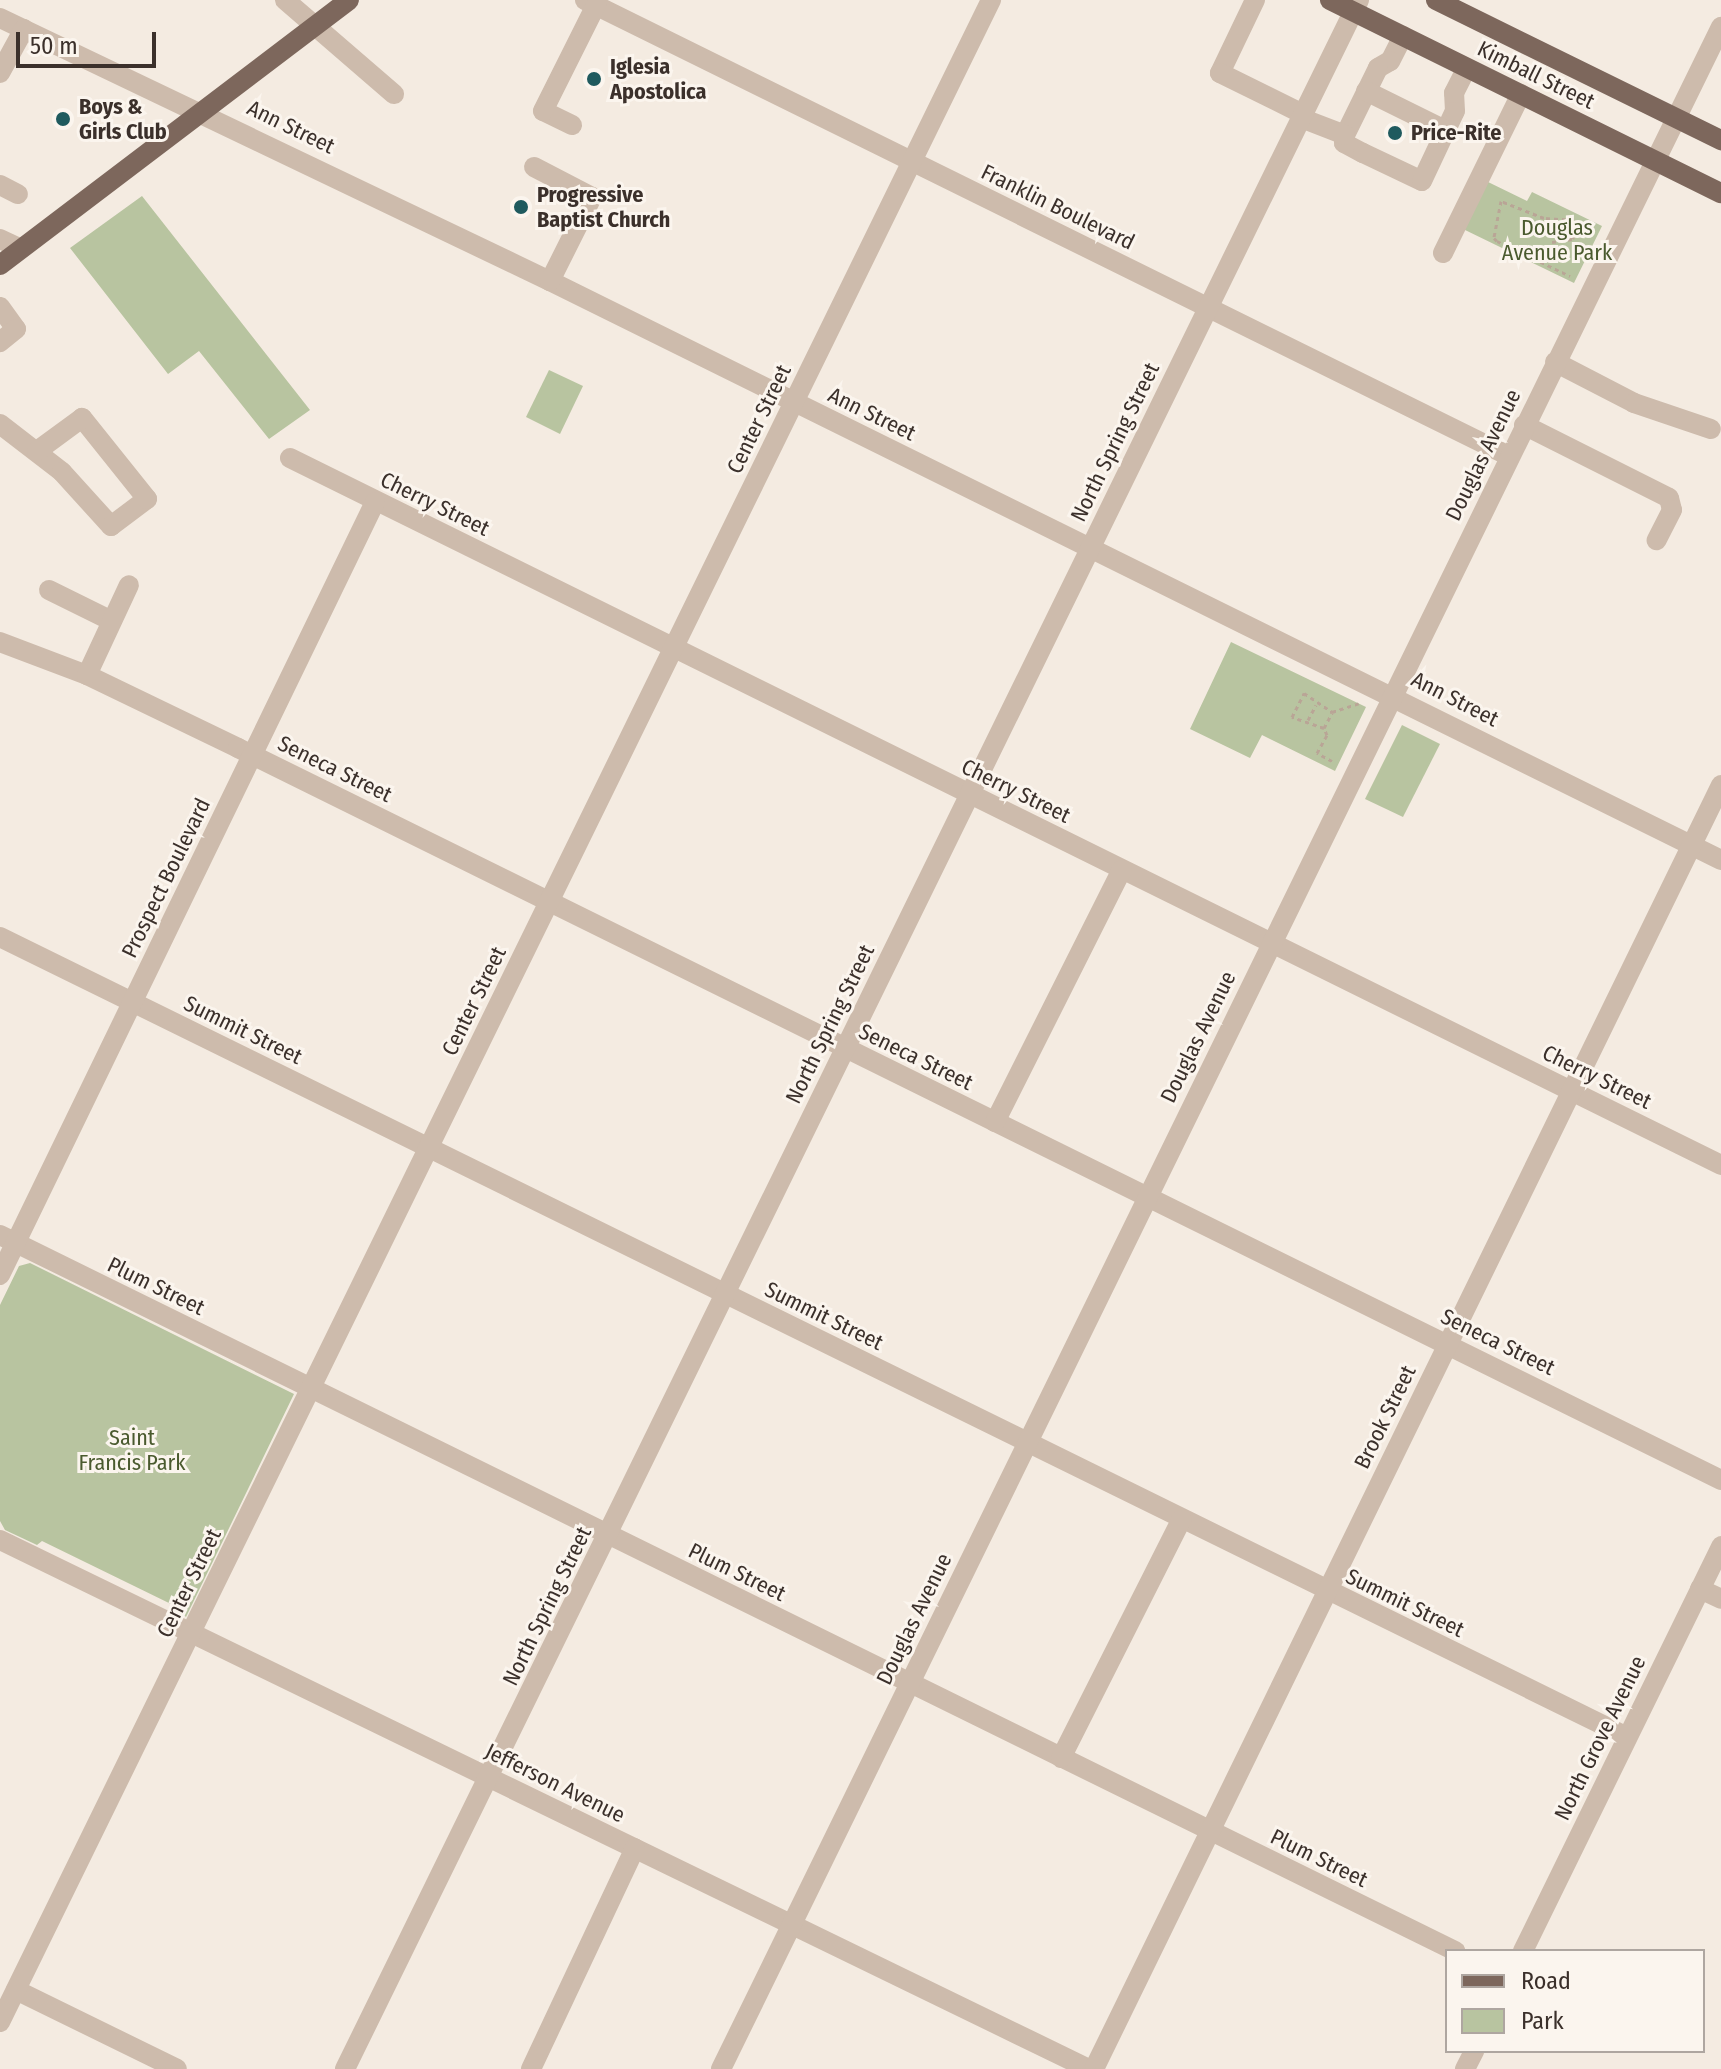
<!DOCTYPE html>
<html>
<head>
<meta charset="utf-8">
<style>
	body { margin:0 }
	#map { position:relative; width:1721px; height:2069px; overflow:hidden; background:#f4ebe1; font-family:"Fira Sans Condensed",sans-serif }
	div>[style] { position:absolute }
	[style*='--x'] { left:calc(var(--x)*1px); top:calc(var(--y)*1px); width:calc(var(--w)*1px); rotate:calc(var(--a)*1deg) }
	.green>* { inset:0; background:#b8c4a0 }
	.path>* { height:3px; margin-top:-1.5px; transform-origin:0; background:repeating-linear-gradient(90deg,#b9a596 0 4px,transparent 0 8px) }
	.minor>* { height:20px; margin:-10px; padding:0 10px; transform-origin:10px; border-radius:10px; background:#cdbbac }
	.major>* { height:20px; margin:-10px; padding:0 10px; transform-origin:10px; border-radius:10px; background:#7d675c }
	.dots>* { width:22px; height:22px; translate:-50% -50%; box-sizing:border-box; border:4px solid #fbf5ee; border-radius:50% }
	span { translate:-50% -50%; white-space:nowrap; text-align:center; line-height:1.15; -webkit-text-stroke:6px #fbf5ee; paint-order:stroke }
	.poi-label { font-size:22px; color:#3b302b; font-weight:700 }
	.left { translate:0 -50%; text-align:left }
	.street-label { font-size:22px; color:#3b302b }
	.park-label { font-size:22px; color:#4a5a2e }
	.legend { position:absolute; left:1445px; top:1949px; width:260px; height:104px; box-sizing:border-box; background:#fbf5ee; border:2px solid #aea6a0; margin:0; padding:10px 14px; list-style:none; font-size:24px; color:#3b302b }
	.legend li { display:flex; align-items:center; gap:16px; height:40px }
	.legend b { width:40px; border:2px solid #aea6a0 }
	.scale { position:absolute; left:16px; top:32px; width:140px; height:36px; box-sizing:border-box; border:4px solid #3b302b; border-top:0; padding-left:10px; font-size:24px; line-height:28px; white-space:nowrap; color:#3b302b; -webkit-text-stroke:6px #fbf5ee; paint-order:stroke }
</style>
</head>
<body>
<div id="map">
	<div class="green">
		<i style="clip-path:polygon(1486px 181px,1527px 201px,1532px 192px,1602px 226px,1574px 283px,1463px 229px)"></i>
		<i style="clip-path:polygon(142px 196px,310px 410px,269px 439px,199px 351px,168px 374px,70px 248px)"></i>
		<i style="clip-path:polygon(549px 370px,583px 386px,560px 434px,526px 417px)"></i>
		<i style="clip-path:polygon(1231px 642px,1366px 707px,1335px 771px,1262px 735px,1250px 758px,1190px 729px)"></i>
		<i style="clip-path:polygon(1402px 725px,1440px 744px,1403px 817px,1365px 799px)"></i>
		<i style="clip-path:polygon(30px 1263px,294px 1394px,186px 1617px,173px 1605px,42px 1541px,37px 1545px,5px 1530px,0 1521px,0 1305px,19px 1266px)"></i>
	</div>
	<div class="path">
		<i style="--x:1542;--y:263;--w:23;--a:-65"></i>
		<i style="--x:1552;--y:242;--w:21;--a:-8"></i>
		<i style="--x:1573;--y:239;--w:19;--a:-87"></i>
		<i style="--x:1574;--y:220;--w:30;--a:-176"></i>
		<i style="--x:1544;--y:218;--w:46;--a:-158.4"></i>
		<i style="--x:1501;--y:201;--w:38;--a:101"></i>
		<i style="--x:1494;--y:238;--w:4;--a:45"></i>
		<i style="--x:1497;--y:241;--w:81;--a:25.6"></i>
		<i style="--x:1308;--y:720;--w:17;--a:-62"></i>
		<i style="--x:1324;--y:728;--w:17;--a:-62"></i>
		<i style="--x:1332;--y:761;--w:17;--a:-152"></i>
		<i style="--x:1317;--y:753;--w:21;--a:-61"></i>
		<i style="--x:1327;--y:735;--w:8;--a:-113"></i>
		<i style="--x:1324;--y:728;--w:34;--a:-161"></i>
		<i style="--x:1292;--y:717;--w:27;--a:-63"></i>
		<i style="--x:1304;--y:693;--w:34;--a:34"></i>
		<i style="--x:1332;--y:712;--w:28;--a:-18"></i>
	</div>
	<div class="minor">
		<i style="--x:285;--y:0;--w:144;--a:40.8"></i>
		<i style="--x:585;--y:0;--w:1030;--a:26.27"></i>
		<i style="--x:1255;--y:0;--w:81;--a:115.6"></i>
		<i style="--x:1220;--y:73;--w:93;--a:26.3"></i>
		<i style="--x:0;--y:18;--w:610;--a:25.56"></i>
		<i style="--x:550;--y:281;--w:1306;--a:26.31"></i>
		<i style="--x:1403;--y:36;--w:28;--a:117"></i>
		<i style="--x:1390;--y:61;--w:14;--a:150"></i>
		<i style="--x:1378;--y:68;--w:75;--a:116.2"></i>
		<i style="--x:1345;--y:135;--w:8;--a:97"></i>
		<i style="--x:1344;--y:143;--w:21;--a:28"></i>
		<i style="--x:1363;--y:153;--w:65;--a:25.4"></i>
		<i style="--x:1422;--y:181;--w:77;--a:-64.8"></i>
		<i style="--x:1455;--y:111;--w:18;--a:-93"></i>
		<i style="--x:1454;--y:93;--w:28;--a:-63"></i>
		<i style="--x:0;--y:73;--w:50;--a:-61.4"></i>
		<i style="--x:1366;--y:91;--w:88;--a:26.3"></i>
		<i style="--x:1301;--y:118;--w:47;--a:21.1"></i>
		<i style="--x:572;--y:125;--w:32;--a:-154"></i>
		<i style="--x:543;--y:111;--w:119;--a:-63.4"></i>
		<i style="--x:534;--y:167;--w:65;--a:27.3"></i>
		<i style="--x:592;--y:197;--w:94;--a:116.6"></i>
		<i style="--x:0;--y:185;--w:20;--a:27"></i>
		<i style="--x:0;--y:239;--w:23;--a:25"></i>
		<i style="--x:1443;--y:253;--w:177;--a:-63.9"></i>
		<i style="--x:0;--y:307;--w:27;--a:54"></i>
		<i style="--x:16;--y:329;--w:21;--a:141"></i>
		<i style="--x:1555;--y:362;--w:89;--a:27.4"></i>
		<i style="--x:1634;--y:403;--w:81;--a:18.7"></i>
		<i style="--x:0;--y:424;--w:78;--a:37.7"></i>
		<i style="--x:62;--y:472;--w:73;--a:47.8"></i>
		<i style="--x:111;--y:526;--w:45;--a:-36.9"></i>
		<i style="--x:147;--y:499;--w:104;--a:-128.7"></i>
		<i style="--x:82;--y:418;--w:56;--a:143.7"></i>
		<i style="--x:1524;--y:425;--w:162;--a:26.7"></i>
		<i style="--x:1669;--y:498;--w:12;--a:76"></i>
		<i style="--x:1672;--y:510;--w:34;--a:117"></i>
		<i style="--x:290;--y:458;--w:1596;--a:26.29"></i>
		<i style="--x:49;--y:590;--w:70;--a:26.2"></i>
		<i style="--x:0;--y:642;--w:93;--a:20.8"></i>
		<i style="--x:87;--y:675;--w:168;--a:25.8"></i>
		<i style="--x:238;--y:748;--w:1654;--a:26.27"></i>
		<i style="--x:87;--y:675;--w:99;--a:-65"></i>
		<i style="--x:0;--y:937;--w:1813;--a:26.18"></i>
		<i style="--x:995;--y:1122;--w:282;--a:-63.3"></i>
		<i style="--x:0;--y:1235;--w:1622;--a:26.2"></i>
		<i style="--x:0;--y:1275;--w:859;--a:-64.12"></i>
		<i style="--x:0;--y:1540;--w:1211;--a:25.91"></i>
		<i style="--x:1700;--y:1589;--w:23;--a:25"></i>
		<i style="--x:1061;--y:1758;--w:267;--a:-63.2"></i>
		<i style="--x:1523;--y:1951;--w:451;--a:-63.9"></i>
		<i style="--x:16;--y:1990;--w:179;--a:26.1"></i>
		<i style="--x:0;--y:2022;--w:2252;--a:-63.89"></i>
		<i style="--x:345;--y:2069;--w:2304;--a:-63.89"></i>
		<i style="--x:531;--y:2069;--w:244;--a:-64.8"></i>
		<i style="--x:721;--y:2069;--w:2274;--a:-63.91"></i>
		<i style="--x:1094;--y:2069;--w:1429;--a:-63.97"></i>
		<i style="--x:1465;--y:2069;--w:20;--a:-63"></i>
	</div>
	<div class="major">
		<i style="--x:1330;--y:0;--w:436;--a:26.3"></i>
		<i style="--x:1436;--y:0;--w:318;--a:26.2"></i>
		<i style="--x:0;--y:265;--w:438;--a:-37.2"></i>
	</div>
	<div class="dots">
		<i style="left:594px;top:79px;background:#1f5a5e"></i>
		<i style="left:63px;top:119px;background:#1f5a5e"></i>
		<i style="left:1395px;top:133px;background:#1f5a5e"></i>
		<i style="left:521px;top:207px;background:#1f5a5e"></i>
	</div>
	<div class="poi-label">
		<span class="left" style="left:610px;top:79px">Iglesia<br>Apostolica</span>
		<span class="left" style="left:79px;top:119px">Boys &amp;<br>Girls Club</span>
		<span class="left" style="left:1411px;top:133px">Price-Rite</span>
		<span class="left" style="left:537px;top:207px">Progressive<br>Baptist Church</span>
	</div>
	<div class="street-label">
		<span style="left:1536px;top:75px;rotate:26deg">Kimball Street</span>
		<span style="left:291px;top:127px;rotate:26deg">Ann Street</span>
		<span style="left:1058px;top:207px;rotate:26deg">Franklin Boulevard</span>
		<span style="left:872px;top:414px;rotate:26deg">Ann Street</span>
		<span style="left:759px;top:419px;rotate:-64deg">Center Street</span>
		<span style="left:1115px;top:442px;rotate:-64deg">North Spring Street</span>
		<span style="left:1483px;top:455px;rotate:-64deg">Douglas Avenue</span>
		<span style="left:435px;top:504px;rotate:26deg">Cherry Street</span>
		<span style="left:1455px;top:699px;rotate:27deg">Ann Street</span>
		<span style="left:335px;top:769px;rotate:26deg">Seneca Street</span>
		<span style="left:1016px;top:791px;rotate:26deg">Cherry Street</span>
		<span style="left:166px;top:878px;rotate:-64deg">Prospect Boulevard</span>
		<span style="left:474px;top:1001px;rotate:-64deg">Center Street</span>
		<span style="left:830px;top:1024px;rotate:-64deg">North Spring Street</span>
		<span style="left:243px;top:1030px;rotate:26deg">Summit Street</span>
		<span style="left:1198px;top:1037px;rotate:-64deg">Douglas Avenue</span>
		<span style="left:916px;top:1057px;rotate:26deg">Seneca Street</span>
		<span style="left:1597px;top:1077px;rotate:26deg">Cherry Street</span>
		<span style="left:156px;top:1286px;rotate:26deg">Plum Street</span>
		<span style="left:824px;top:1316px;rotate:26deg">Summit Street</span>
		<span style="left:1498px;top:1342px;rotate:26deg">Seneca Street</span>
		<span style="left:1385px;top:1417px;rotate:-64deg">Brook Street</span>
		<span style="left:737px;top:1572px;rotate:26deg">Plum Street</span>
		<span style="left:189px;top:1583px;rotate:-64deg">Center Street</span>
		<span style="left:1405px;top:1603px;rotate:26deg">Summit Street</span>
		<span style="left:547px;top:1606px;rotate:-64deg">North Spring Street</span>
		<span style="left:914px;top:1619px;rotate:-64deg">Douglas Avenue</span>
		<span style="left:1600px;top:1738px;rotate:-64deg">North Grove Avenue</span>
		<span style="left:555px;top:1783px;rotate:26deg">Jefferson Avenue</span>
		<span style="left:1319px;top:1858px;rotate:26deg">Plum Street</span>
	</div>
	<div class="park-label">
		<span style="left:1557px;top:240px">Douglas<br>Avenue Park</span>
		<span style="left:132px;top:1450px">Saint<br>Francis Park</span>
	</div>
	<ul class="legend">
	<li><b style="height:10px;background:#7d675c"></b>Road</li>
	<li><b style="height:22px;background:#b8c4a0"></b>Park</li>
	</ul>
	<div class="scale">50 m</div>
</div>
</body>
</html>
